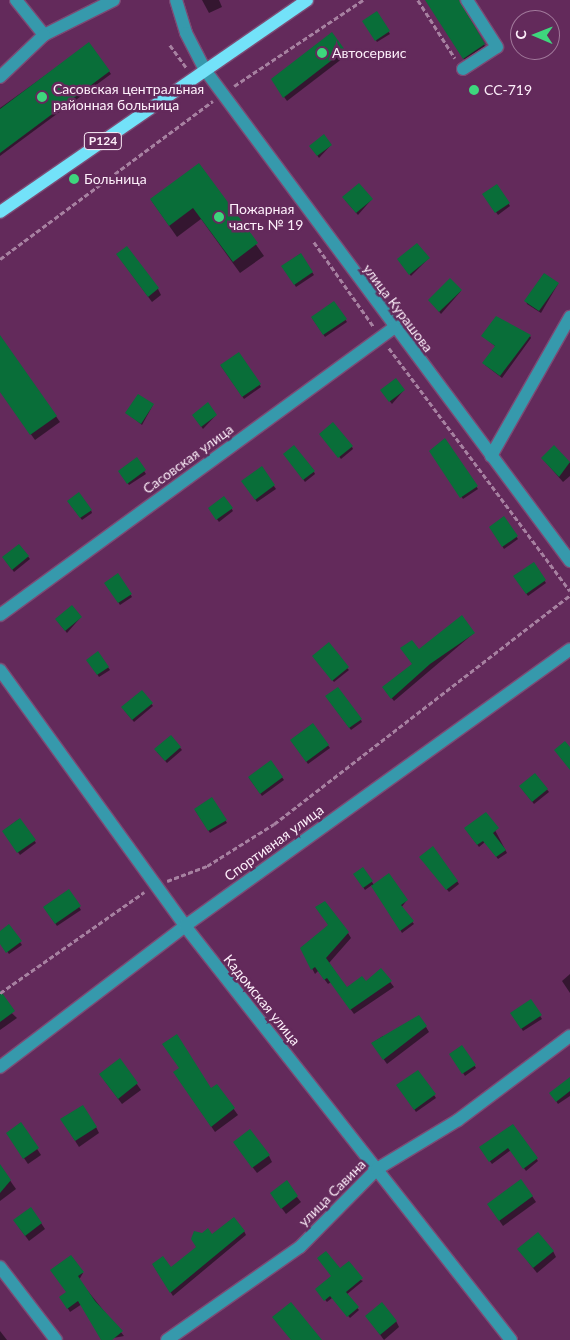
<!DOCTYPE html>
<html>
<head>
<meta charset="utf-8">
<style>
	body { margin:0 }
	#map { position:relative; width:570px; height:1340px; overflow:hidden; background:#632a5b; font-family:Lato,sans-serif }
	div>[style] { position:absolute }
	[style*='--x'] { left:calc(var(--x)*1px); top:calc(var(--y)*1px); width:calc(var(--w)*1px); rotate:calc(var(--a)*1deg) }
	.shadow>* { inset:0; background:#0007 }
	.building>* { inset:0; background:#096e39 }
	.path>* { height:2.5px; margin-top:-1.25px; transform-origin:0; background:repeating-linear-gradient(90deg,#a781a1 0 5px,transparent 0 7.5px) }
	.roads { filter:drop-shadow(1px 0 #7c4a74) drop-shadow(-1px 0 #7c4a74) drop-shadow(0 1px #7c4a74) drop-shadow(0 -1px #7c4a74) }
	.minor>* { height:12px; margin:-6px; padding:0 6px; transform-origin:6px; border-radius:6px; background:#3699ac }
	.major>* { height:12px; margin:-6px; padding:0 6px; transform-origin:6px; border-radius:6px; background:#73e2f9 }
	.dots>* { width:14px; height:14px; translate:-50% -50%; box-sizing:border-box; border:2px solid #632a5b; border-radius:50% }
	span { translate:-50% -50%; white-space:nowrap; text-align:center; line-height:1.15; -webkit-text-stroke:5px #632a5b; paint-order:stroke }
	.shield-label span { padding:1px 4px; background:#632a5b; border:1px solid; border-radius:4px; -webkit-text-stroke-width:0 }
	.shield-label { font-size:12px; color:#fdeffa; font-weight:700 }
	.poi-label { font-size:14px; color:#fdeffa }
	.left { translate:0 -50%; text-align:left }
	.street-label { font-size:14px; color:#fdeffa }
	.north { position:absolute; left:510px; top:10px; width:50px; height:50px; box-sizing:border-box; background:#632a5b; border:1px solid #a1799b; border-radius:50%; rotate:271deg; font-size:14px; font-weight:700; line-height:20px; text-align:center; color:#fdeffa }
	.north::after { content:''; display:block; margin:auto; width:18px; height:22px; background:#3ed77d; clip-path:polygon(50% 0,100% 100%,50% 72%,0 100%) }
</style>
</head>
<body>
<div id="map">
	<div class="shadow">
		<i style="clip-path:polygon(202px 0,219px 0,222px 7px,209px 13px)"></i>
		<i style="clip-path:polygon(426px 0,457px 0,488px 51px,467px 64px)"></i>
		<i style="clip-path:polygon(376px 13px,390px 34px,377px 42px,364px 22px)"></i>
		<i style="clip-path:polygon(332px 34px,347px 55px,287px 101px,275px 84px)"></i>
		<i style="clip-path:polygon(89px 44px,111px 74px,0 156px,0 108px)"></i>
		<i style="clip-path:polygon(331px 145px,319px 158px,312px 148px)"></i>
		<i style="clip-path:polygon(199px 164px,264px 256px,240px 273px,201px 219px,177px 237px,151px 200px)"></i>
		<i style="clip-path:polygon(497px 186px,510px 206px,498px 215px,484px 195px)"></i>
		<i style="clip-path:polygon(372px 199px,358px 215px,345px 200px)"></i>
		<i style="clip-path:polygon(300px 254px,314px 275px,296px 287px,283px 266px)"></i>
		<i style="clip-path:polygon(428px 259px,411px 276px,400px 262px)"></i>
		<i style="clip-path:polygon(121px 260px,158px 289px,161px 295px,152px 302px)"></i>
		<i style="clip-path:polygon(558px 284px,541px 313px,527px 304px,526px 301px)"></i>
		<i style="clip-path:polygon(461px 291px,441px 314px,431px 302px)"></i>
		<i style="clip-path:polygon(334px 303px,347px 322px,325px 337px,312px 318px)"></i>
		<i style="clip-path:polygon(483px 336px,530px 336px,531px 338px,502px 378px,485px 365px,496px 347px)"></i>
		<i style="clip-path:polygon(0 337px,60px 422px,35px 440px,0 391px)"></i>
		<i style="clip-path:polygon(239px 354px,261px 387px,244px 399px,221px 366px)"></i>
		<i style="clip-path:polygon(404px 390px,392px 404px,383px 393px)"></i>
		<i style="clip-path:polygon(153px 405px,142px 425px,127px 413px)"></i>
		<i style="clip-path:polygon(216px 415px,203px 429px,195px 418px)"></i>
		<i style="clip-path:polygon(322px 436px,352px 447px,353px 449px,341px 459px)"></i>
		<i style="clip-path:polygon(445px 439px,478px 489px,463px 499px,430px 451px)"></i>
		<i style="clip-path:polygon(554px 447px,570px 463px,570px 476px,563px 482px,542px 458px)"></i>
		<i style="clip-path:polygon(286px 456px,314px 472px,315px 474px,305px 482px)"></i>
		<i style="clip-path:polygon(136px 459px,146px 474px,129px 485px,119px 471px)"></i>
		<i style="clip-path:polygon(261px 468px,276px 489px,257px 502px,244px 484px)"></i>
		<i style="clip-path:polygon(224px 498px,233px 511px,219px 522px,211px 511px)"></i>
		<i style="clip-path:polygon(70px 504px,91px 510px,92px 513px,82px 520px)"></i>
		<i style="clip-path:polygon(504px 518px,518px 539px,504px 549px,490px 527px)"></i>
		<i style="clip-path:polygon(19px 545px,30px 559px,14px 572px,5px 560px)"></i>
		<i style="clip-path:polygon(533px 564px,546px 583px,528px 596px,515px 577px)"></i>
		<i style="clip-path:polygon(118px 575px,132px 597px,120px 605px,106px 583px)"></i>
		<i style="clip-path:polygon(81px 617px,67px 633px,58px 622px)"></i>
		<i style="clip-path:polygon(474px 633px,394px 701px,385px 690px,413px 665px,419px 651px)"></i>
		<i style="clip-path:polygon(98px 653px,110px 670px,99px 677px,88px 660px)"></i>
		<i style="clip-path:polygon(315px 658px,347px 668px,349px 670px,334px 682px)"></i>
		<i style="clip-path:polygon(142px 692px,153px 706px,134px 722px,124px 710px)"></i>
		<i style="clip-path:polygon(328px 699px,361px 720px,362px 722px,351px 730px)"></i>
		<i style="clip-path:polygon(313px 725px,330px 748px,308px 764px,293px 743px)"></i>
		<i style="clip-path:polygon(171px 737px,182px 750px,167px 763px,157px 752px)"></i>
		<i style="clip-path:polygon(271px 762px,284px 780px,262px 796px,249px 778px)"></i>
		<i style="clip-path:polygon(535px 774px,549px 792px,534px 804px,522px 789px)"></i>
		<i style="clip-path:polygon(212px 799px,227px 823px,210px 833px,195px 810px)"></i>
		<i style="clip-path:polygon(486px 813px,507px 853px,498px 859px,485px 842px,479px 847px,467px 831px)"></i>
		<i style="clip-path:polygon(19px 819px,36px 843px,20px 855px,3px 831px)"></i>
		<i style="clip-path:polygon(422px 859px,457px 881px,459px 884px,449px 892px)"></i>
		<i style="clip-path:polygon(363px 869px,374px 885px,407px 900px,401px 908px,414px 924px,402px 933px,372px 885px,365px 890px,355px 875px)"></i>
		<i style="clip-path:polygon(69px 891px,81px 910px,57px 926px,44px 907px)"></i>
		<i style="clip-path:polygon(9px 926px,22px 945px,9px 954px,0 942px,0 932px)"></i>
		<i style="clip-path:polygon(348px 933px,351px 938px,329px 963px,347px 989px,366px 983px,381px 970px,394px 987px,354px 1014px,331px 982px,328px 984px,318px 971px,315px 974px,301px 948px)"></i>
		<i style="clip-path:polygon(570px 974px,570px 993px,562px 981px)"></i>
		<i style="clip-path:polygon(531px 1001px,542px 1019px,523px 1031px,512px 1014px)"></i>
		<i style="clip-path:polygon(0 1002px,17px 1018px,0 1030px)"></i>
		<i style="clip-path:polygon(426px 1027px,429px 1032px,387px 1064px,372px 1043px,383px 1036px,385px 1039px)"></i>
		<i style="clip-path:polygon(462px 1047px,476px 1068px,465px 1076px,451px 1055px)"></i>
		<i style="clip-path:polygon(120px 1060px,141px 1090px,122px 1104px,104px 1080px)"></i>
		<i style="clip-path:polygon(418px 1071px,436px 1098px,416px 1112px,398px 1085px)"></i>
		<i style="clip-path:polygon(178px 1078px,211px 1090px,217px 1086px,238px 1115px,215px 1132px)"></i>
		<i style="clip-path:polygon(570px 1081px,570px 1096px,558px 1104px,552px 1095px)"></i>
		<i style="clip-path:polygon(21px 1124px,41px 1155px,28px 1164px,11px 1139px)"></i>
		<i style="clip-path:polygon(65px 1125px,96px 1127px,99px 1133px,79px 1147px)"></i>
		<i style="clip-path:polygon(513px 1126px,538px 1161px,526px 1171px,511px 1150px,492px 1164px,480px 1148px)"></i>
		<i style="clip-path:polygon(238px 1148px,269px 1156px,272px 1162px,257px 1173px)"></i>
		<i style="clip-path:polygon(0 1166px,16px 1189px,0 1201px)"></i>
		<i style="clip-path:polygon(532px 1196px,536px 1202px,503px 1226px,492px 1210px)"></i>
		<i style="clip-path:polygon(297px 1197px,301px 1202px,286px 1214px,275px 1199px)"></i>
		<i style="clip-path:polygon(41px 1223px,45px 1229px,29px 1241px,18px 1226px)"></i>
		<i style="clip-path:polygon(244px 1231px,246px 1235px,173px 1296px,153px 1265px,171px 1269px,212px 1236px)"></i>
		<i style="clip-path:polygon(519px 1250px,553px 1251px,556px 1257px,537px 1273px)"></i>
		<i style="clip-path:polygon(339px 1270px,363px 1281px,346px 1295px,359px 1310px,350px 1318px,332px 1298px,327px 1302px,318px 1292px)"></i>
		<i style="clip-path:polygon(52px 1271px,83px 1273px,79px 1280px,124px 1336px,103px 1340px,82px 1304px,70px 1312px,61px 1297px,68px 1293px)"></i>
		<i style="clip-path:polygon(367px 1317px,396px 1321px,399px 1327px,384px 1340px)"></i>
		<i style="clip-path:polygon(0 1331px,7px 1340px,0 1340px)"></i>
	</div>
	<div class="building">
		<i style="clip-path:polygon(425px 0,459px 0,485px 44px,463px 59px)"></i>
		<i style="clip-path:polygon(377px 11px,390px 31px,375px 41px,362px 21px)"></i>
		<i style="clip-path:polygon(332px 32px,345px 50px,283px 98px,271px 79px)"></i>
		<i style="clip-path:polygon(89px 42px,110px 71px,0 153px,0 109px)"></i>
		<i style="clip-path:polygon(324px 134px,332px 145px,317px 156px,309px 146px)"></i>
		<i style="clip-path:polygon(199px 163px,258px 243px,233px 262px,193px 208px,169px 226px,150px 199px)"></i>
		<i style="clip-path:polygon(359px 183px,373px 199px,356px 213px,342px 197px)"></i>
		<i style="clip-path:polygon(497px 184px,510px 203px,495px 213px,482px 194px)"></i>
		<i style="clip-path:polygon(417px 243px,430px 258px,409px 275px,397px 259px)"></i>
		<i style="clip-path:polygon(127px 246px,159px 288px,148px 297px,116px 254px)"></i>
		<i style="clip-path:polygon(301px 253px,313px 272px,294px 285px,281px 266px)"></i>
		<i style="clip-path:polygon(544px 273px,559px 283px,539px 311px,524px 301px)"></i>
		<i style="clip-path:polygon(450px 278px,462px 290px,439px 312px,428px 300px)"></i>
		<i style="clip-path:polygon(334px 301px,347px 319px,323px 335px,311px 317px)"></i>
		<i style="clip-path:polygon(496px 316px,531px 335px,500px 376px,482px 363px,495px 346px,481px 336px)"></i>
		<i style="clip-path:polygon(0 335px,57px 416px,30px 435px,0 392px)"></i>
		<i style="clip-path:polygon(239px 352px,261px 384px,242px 397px,220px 365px)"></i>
		<i style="clip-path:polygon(396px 378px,405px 390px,389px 402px,380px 390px)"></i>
		<i style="clip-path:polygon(138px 394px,154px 404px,141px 424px,125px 413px)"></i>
		<i style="clip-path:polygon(208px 402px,217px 415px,201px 427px,192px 415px)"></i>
		<i style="clip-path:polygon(333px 422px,353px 446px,338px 458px,319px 434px)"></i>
		<i style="clip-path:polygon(445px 438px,478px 486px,460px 498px,429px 451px)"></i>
		<i style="clip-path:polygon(294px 445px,315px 471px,303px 480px,283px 454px)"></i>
		<i style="clip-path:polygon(554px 445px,570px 462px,559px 477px,541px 458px)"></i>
		<i style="clip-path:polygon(137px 457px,146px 470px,127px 484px,118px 471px)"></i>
		<i style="clip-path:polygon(262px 466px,275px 485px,255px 500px,241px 481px)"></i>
		<i style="clip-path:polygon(79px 492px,92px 510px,80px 518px,67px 501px)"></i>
		<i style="clip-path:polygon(224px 496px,233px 508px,216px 520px,208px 508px)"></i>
		<i style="clip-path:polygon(504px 516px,518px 536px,502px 547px,489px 527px)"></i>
		<i style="clip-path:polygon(19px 544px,29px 556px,12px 570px,2px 557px)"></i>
		<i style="clip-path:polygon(534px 562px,546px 580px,526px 594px,513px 576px)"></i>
		<i style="clip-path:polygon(118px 573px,132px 594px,118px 603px,104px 583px)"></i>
		<i style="clip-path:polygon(72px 605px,82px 617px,65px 631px,55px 619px)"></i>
		<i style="clip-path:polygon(462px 615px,475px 633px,430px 664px,391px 699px,382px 687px,412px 664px,400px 648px,412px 640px,419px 649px)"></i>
		<i style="clip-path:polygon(329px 642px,349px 667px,332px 681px,312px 656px)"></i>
		<i style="clip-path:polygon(98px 651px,109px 667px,97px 675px,86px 660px)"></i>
		<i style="clip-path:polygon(338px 687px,362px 719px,349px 728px,325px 696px)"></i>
		<i style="clip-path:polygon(142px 690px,153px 703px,132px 720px,121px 707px)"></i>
		<i style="clip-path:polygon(313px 723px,329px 745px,306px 762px,290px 740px)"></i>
		<i style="clip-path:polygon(171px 735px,181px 747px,165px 761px,154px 749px)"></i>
		<i style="clip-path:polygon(565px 741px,570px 747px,570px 770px,554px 750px)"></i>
		<i style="clip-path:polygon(271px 760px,283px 777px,260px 794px,248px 777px)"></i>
		<i style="clip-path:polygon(535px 773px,548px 789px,532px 802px,519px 786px)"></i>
		<i style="clip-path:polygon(212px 797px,227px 820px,208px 831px,194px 809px)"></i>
		<i style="clip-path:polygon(486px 812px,499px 828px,493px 833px,506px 850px,496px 857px,483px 841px,477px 845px,464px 828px)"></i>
		<i style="clip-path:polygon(20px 818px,36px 840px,17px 853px,2px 831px)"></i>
		<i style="clip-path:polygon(433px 846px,458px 881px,446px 890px,419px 857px)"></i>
		<i style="clip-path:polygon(363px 867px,373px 881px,363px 888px,353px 874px)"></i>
		<i style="clip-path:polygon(389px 873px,408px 900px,401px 905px,414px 921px,400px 931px,371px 886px)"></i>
		<i style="clip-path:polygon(69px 889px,81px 906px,55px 924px,43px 907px)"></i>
		<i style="clip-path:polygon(325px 901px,349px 932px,326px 958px,347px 987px,362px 976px,366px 981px,381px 968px,392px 981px,350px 1010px,327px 978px,324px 980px,315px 967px,311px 970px,300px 948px,328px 925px,315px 907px)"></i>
		<i style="clip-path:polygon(9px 924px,22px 941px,6px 953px,0 944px,0 931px)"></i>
		<i style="clip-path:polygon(0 990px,15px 1011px,0 1022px)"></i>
		<i style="clip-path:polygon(531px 999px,542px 1015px,521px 1029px,510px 1013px)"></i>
		<i style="clip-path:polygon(419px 1015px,427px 1026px,383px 1060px,371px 1043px)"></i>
		<i style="clip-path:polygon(177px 1034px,211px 1088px,217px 1084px,235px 1108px,211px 1127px,173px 1072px,179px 1068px,162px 1044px)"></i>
		<i style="clip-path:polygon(462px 1045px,476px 1065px,462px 1074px,449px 1054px)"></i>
		<i style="clip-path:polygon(120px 1058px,138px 1083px,118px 1099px,99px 1074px)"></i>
		<i style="clip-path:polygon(418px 1070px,436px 1094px,414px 1110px,396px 1085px)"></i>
		<i style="clip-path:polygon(570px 1077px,570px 1091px,556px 1102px,549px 1093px)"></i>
		<i style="clip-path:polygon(83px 1105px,97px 1127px,75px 1141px,60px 1119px)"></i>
		<i style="clip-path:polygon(21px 1122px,39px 1148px,23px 1159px,6px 1133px)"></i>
		<i style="clip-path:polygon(513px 1124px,538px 1158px,523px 1169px,508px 1148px,489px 1162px,479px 1147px)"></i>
		<i style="clip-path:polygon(250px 1129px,270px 1155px,252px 1168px,233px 1142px)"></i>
		<i style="clip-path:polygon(0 1164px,11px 1180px,0 1193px)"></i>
		<i style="clip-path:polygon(521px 1179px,533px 1196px,499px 1221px,487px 1204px)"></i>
		<i style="clip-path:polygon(287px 1180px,298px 1196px,281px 1209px,270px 1193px)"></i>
		<i style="clip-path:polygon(31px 1207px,42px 1223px,25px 1236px,13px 1220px)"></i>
		<i style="clip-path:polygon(234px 1217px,245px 1231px,170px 1293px,152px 1264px,163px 1256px,171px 1267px,196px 1247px,191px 1239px,194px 1231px,202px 1233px,208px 1228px,212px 1234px)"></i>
		<i style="clip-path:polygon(538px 1232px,554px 1251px,533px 1268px,517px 1249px)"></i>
		<i style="clip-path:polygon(326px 1251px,340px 1268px,349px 1261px,363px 1278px,346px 1292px,359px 1307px,347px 1317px,330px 1296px,324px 1301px,315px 1289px,331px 1276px,317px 1258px)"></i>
		<i style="clip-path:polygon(71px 1255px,84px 1272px,78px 1276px,95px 1301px,123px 1331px,112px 1340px,101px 1340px,78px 1301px,67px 1309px,59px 1297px,66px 1292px,50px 1270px)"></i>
		<i style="clip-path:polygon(291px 1302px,322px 1340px,291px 1340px,272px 1317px)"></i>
		<i style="clip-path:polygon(382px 1302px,397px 1321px,380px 1335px,365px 1316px)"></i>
	</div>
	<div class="path">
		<i style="--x:418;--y:0;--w:69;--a:57.5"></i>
		<i style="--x:170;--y:45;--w:29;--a:54"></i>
		<i style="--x:234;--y:86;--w:155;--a:-33.7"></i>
		<i style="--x:314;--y:242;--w:104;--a:54.8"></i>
		<i style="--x:0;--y:259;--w:265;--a:-36.6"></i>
		<i style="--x:389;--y:348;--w:303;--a:53.3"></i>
		<i style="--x:167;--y:881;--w:43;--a:-20.6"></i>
		<i style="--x:207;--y:866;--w:79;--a:-32.1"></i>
		<i style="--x:274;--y:824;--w:374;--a:-37.7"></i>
		<i style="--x:0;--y:993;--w:176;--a:-35"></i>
	</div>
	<div class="roads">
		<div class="minor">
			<i style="--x:16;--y:0;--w:45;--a:51.3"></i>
			<i style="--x:44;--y:35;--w:78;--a:-26.6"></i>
			<i style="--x:176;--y:0;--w:34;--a:73"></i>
			<i style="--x:186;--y:33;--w:42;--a:62.8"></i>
			<i style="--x:205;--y:70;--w:612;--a:53.37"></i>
			<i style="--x:463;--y:69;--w:40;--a:-32.9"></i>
			<i style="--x:497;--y:47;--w:56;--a:-122.6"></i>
			<i style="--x:0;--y:77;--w:61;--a:-43.7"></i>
			<i style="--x:491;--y:456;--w:160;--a:-60.4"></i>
			<i style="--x:0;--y:615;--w:487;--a:-36.1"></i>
			<i style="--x:0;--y:670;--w:316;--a:54.1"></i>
			<i style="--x:185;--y:926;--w:527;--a:51.78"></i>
			<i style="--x:0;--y:1067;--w:233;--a:-37.3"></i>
			<i style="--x:185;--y:926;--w:474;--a:-35.7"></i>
			<i style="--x:0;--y:1267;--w:92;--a:52.5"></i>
			<i style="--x:167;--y:1340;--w:162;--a:-35"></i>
			<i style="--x:300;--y:1247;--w:110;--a:-45.4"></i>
			<i style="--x:377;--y:1169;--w:95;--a:-31.2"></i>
			<i style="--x:458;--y:1120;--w:140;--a:-36.9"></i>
		</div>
		<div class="major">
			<i style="--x:0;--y:212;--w:373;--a:-34.6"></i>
		</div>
	</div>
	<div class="dots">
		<i style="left:322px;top:53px;background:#3ed77d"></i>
		<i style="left:474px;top:90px;background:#3ed77d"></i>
		<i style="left:42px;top:97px;background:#3ed77d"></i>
		<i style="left:74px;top:179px;background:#3ed77d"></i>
		<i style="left:219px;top:217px;background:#3ed77d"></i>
	</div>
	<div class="shield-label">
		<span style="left:103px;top:141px">Р124</span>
	</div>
	<div class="poi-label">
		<span class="left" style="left:332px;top:53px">Автосервис</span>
		<span class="left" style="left:53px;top:97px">Сасовская центральная<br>районная больница</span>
		<span class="left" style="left:484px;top:90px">СС-719</span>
		<span class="left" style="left:84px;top:179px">Больница</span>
		<span class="left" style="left:229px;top:217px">Пожарная<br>часть № 19</span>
	</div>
	<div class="street-label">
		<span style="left:398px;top:308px;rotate:53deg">улица Курашова</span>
		<span style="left:188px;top:459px;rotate:-36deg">Сасовская улица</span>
		<span style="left:274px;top:843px;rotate:-36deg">Спортивная улица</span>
		<span style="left:262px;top:1000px;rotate:51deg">Кадомская улица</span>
		<span style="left:332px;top:1193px;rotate:-45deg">улица Савина</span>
	</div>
	<div class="north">С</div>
</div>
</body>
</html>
